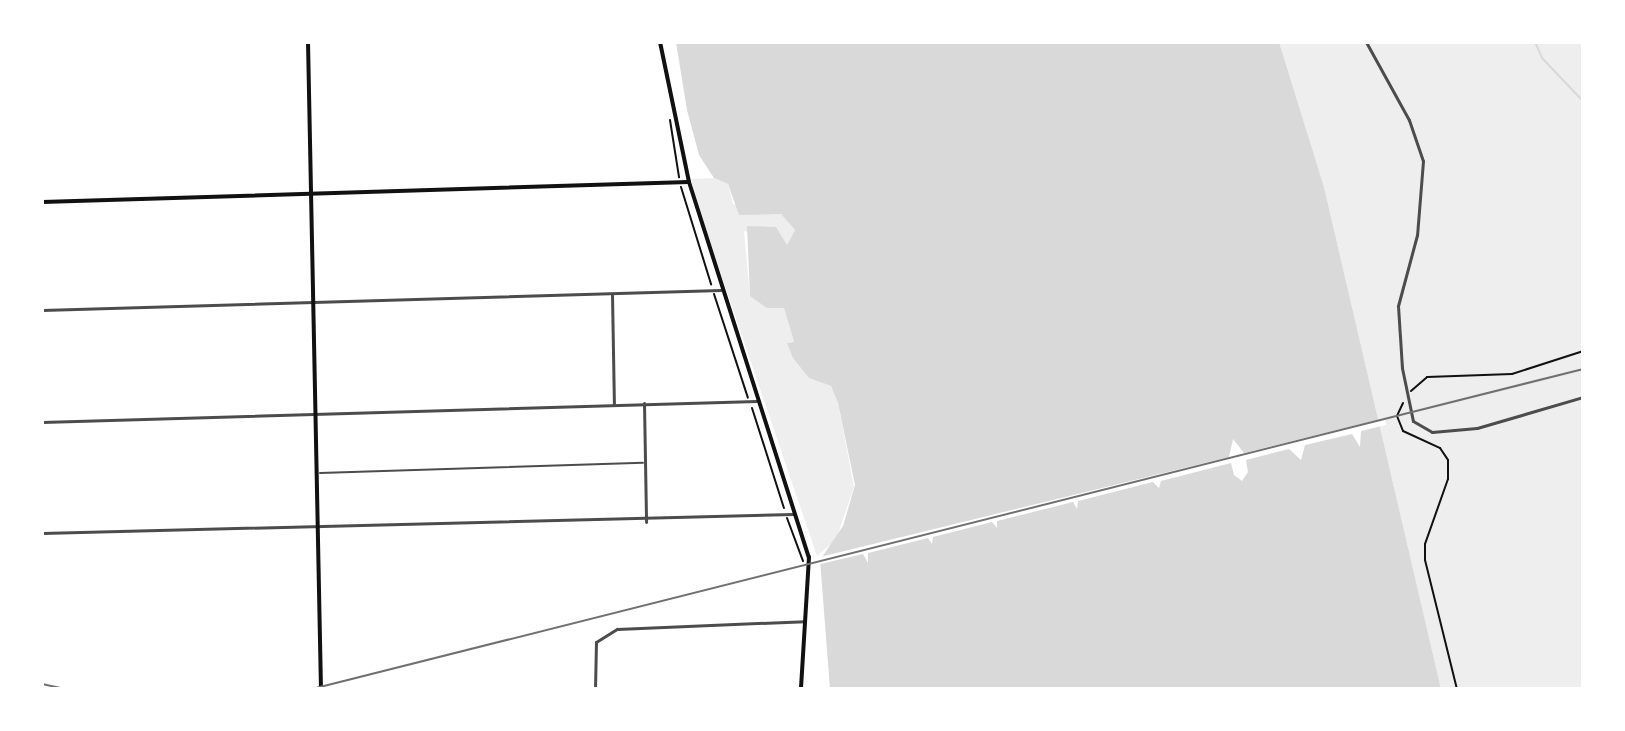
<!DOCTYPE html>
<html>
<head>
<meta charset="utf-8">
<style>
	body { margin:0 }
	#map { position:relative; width:1625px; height:731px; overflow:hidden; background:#fff; font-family:Figtree,sans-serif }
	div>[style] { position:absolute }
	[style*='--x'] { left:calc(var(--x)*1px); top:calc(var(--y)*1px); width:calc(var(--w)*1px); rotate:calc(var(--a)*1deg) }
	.green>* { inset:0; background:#eee }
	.water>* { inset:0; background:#d9d9d9 }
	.pier>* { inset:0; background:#fff }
	.stream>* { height:2px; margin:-1px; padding:0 1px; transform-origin:1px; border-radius:1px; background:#d9d9d9 }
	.path>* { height:2px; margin:-1px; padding:0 1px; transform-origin:1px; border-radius:1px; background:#111 }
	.service>* { height:2px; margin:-1px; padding:0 1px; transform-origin:1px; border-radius:1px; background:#4c4c4c }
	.minor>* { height:3px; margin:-1.5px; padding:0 1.5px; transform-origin:1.5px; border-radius:1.5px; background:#4c4c4c }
	.secondary>* { height:4px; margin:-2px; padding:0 2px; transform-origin:2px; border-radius:2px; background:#111 }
	.rail>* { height:2px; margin:-1px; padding:0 1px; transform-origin:1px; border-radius:1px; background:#707070 }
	span { translate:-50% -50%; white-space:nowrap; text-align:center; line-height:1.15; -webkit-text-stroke:6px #fff; paint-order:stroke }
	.frame { position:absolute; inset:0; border:44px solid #fff; pointer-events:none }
</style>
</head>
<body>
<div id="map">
	<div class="green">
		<i style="clip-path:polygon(1279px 42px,1583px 42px,1583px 689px,1441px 689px,1324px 187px)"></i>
		<i style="clip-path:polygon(714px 178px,728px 184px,733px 204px,781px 214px,795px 230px,787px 245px,744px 231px,750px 296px,784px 308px,794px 342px,788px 343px,809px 378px,831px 386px,838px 403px,854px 487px,836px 540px,817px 556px,697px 204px,691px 179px)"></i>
	</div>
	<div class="water">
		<i style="clip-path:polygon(676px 42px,1279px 42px,1324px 187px,1441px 689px,830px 689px,820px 560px,843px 526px,855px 485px,838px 403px,831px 386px,809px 378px,793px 358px,787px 343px,794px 342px,784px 308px,767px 308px,750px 296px,747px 226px,776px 227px,787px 245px,795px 230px,781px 214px,739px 215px,728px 184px,714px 178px,699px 155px,687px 110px)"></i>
	</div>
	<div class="pier">
		<i style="clip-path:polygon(1385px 418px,1386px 425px,1361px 431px,1360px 447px,1352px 434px,1305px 445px,1301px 460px,1289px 449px,1246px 460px,1248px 472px,1242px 481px,1234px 475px,1231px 463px,1161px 481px,1159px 488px,1153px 482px,1078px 501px,1077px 509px,1073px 502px,997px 521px,997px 528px,992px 522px,933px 537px,932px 544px,928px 538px,868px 553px,868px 563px,863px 554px,816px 565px,816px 558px,1229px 457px,1233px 439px,1244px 453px)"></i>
	</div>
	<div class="stream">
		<i style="--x:1535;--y:42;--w:17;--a:66"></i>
		<i style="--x:1542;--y:58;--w:59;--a:46.4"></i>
	</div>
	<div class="path">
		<i style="--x:670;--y:120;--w:58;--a:81"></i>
		<i style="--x:681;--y:187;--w:102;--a:72.8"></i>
		<i style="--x:714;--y:294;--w:109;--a:71.9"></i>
		<i style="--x:1411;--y:391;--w:21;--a:-41"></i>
		<i style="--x:1427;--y:377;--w:85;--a:-2"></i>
		<i style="--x:1512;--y:374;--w:75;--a:-17.9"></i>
		<i style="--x:1403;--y:403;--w:14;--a:115"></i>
		<i style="--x:1397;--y:416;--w:16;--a:68"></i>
		<i style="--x:1403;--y:431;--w:41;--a:24.7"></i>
		<i style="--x:1440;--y:448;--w:14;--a:56"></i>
		<i style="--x:1448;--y:460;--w:19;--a:90"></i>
		<i style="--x:1448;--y:479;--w:69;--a:109.5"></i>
		<i style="--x:1425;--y:544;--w:16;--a:90"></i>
		<i style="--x:1425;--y:560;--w:133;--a:76.1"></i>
		<i style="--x:752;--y:408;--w:105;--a:72.3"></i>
		<i style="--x:787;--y:518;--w:46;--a:69.6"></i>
	</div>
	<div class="service">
		<i style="--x:320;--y:473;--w:323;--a:-1.8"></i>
	</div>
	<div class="minor">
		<i style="--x:1366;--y:42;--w:89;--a:61.1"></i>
		<i style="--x:1409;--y:120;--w:43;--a:71.1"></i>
		<i style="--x:1423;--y:161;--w:74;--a:94.6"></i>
		<i style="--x:1417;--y:235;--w:73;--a:105"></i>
		<i style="--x:1398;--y:306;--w:62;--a:86.3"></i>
		<i style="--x:1402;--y:368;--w:54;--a:78.3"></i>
		<i style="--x:1413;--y:421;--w:22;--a:30"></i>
		<i style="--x:1432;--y:432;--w:45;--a:-5.1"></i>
		<i style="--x:1477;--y:428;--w:110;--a:-16.3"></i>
		<i style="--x:612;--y:294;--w:110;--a:89"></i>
		<i style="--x:42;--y:310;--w:679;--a:-1.69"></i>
		<i style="--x:644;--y:403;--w:119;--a:89"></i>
		<i style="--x:42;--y:422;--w:715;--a:-1.68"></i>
		<i style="--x:42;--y:533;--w:752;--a:-1.45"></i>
		<i style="--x:595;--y:689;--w:47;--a:-88.8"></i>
		<i style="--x:596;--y:642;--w:25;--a:-32"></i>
		<i style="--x:617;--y:629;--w:188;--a:-2.4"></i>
	</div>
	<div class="secondary">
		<i style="--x:308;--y:42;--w:647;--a:88.85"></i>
		<i style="--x:660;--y:42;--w:143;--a:78.3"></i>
		<i style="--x:689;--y:182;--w:394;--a:72.3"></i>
		<i style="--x:809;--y:557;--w:132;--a:93.5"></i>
		<i style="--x:42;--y:202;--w:647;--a:-1.77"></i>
	</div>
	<div class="rail">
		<i style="--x:42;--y:684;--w:25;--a:12"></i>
		<i style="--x:312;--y:689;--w:1311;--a:-14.13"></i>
	</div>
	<div class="frame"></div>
</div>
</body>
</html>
